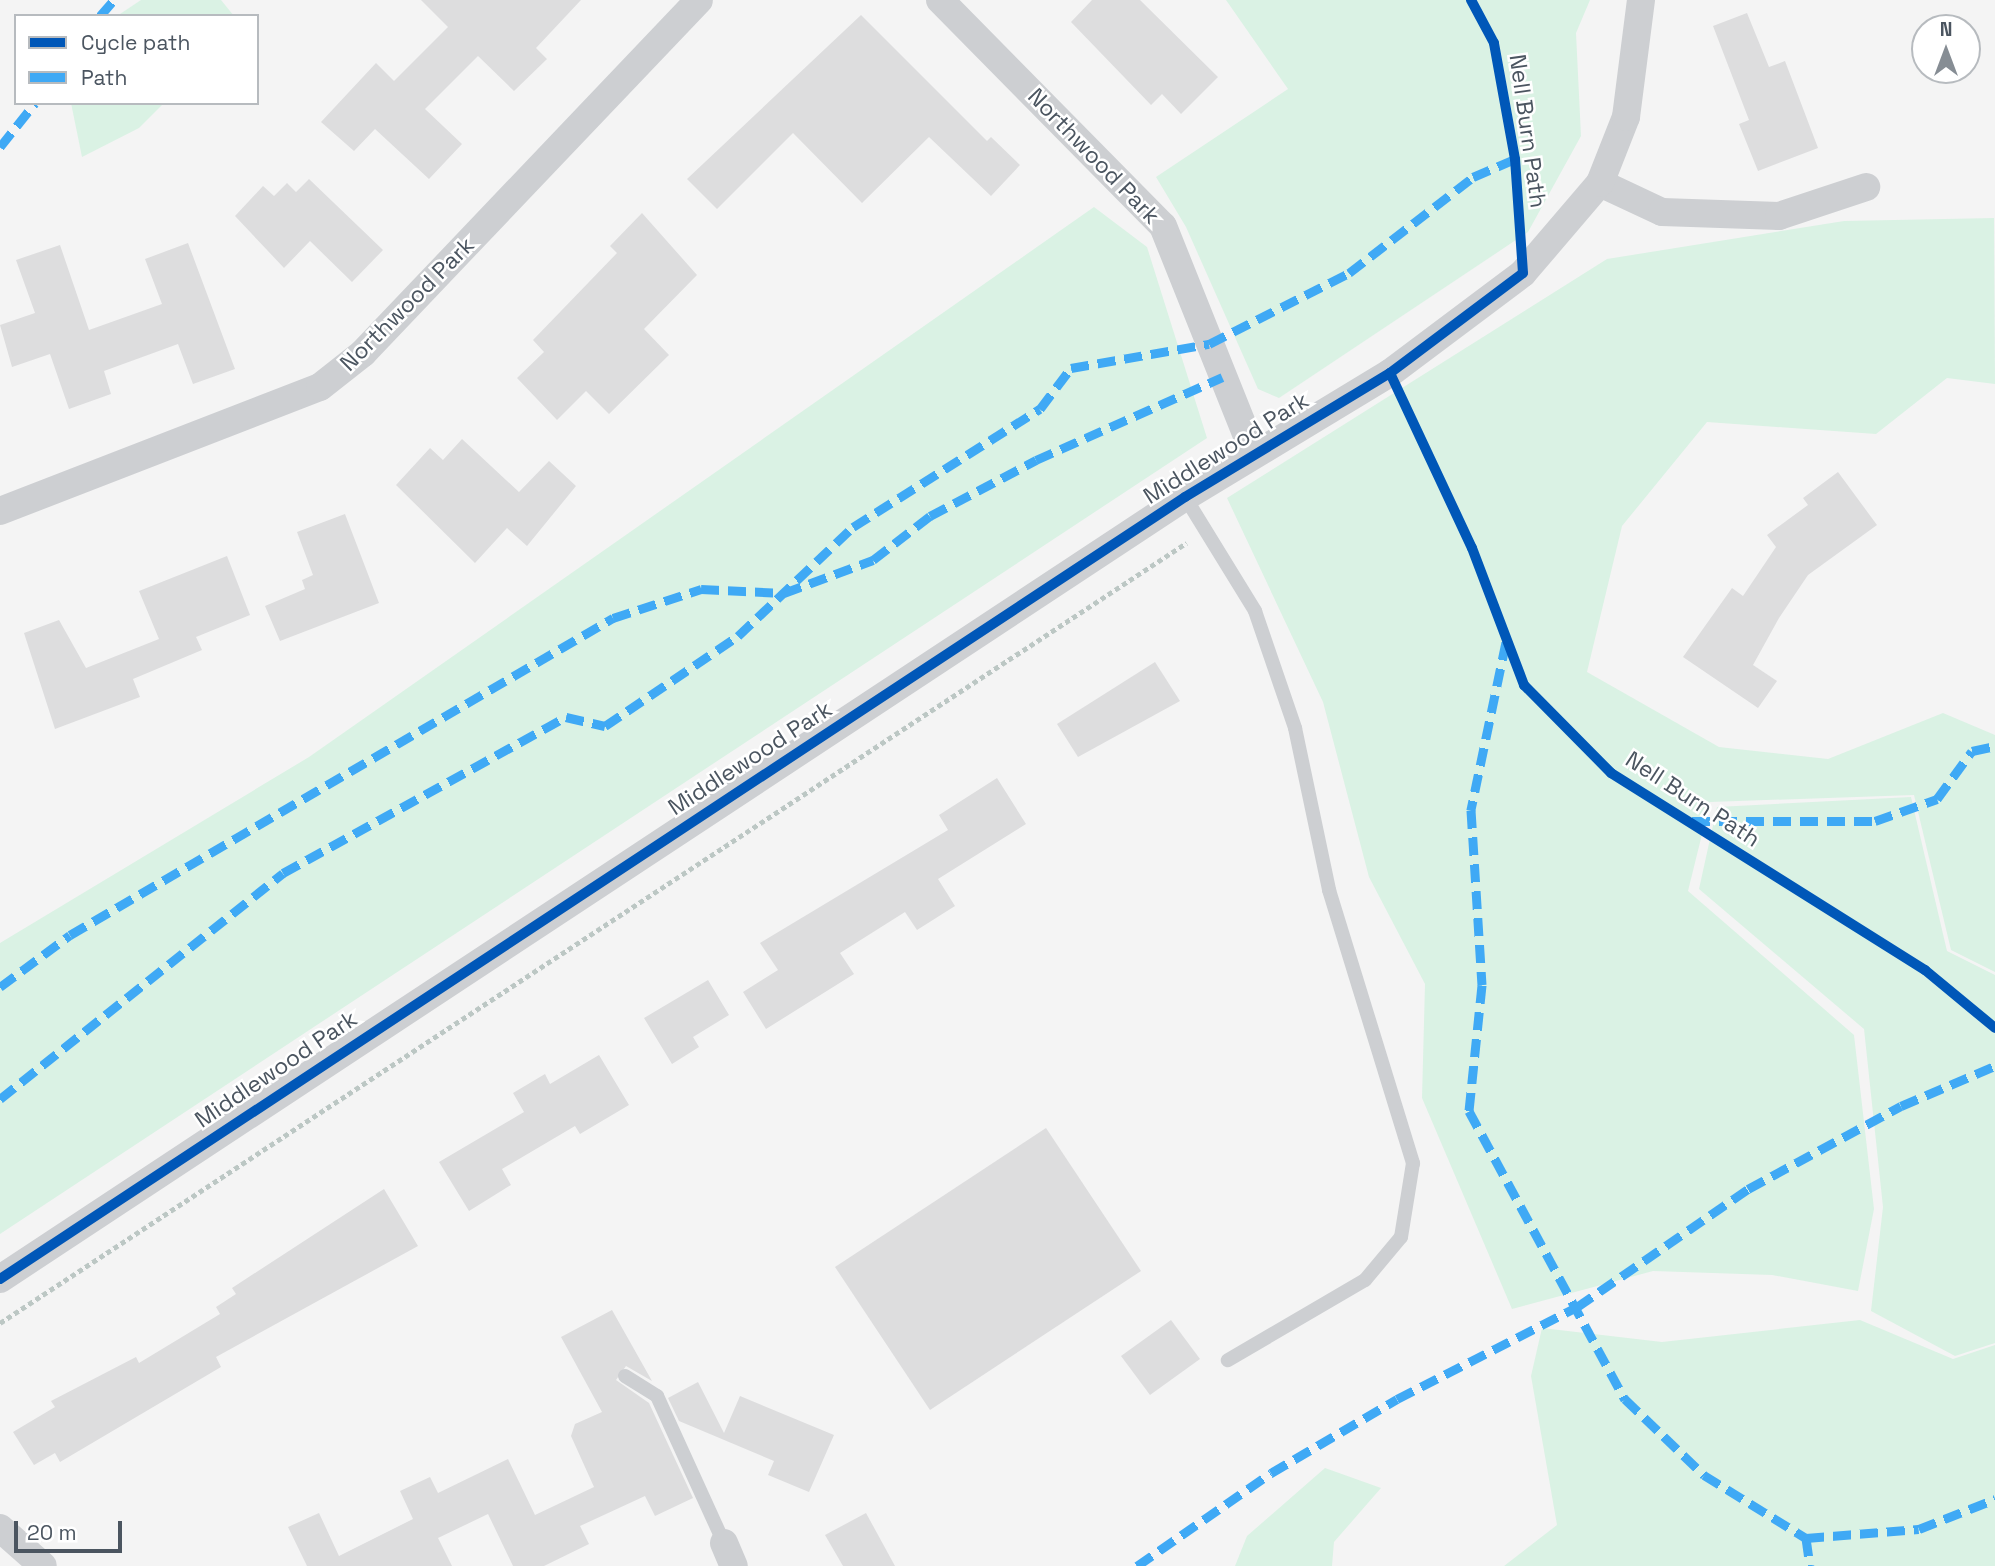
<!DOCTYPE html>
<html>
<head>
<meta charset="utf-8">
<style>
	body { margin:0 }
	#map { position:relative; width:1995px; height:1566px; overflow:hidden; background:#f4f4f4; font-family:"Space Grotesk",sans-serif }
	div>[style] { position:absolute }
	[style*='--x'] { left:calc(var(--x)*1px); top:calc(var(--y)*1px); width:calc(var(--w)*1px); rotate:calc(var(--a)*1deg) }
	.green>* { inset:0; background:#daf2e4 }
	.building>* { inset:0; background:#ddddde }
	.path>* { height:4.5px; margin-top:-2.25px; transform-origin:0; background:repeating-linear-gradient(90deg,#bcc7c4 0 5px,transparent 0 8.5px) }
	.service>* { height:14px; margin:-7px; padding:0 7px; transform-origin:7px; border-radius:7px; background:#cdcfd2 }
	.minor>* { height:28px; margin:-14px; padding:0 14px; transform-origin:14px; border-radius:14px; background:#cdcfd2 }
	.quiet>* { height:9px; margin-top:-4.5px; transform-origin:0; background:repeating-linear-gradient(90deg,#3fa9f5 0 18px,transparent 0 27px) }
	.cycleway>* { height:10px; margin:-5px; padding:0 5px; transform-origin:5px; border-radius:5px; background:#0057b8 }
	span { translate:-50% -50%; white-space:nowrap; text-align:center; line-height:1.15; -webkit-text-stroke:5px #fff; paint-order:stroke }
	.street-label { font-size:23px; color:#4b5560 }
	.legend { position:absolute; left:14px; top:14px; width:245px; height:91px; box-sizing:border-box; background:#fff; border:2px solid #b7bbbf; margin:0; padding:9px 12px; list-style:none; font-size:21px; color:#4b5560 }
	.legend li { display:flex; align-items:center; gap:14px; height:35px }
	.legend b { width:35px; border:2px solid #b7bbbf }
	.north { position:absolute; left:1911px; top:14px; width:70px; height:70px; box-sizing:border-box; background:#fff; border:2px solid #b7bbbf; border-radius:50%; rotate:0deg; font-size:19px; font-weight:700; line-height:28px; text-align:center; color:#4b5560 }
	.north::after { content:''; display:block; margin:auto; width:24px; height:32px; background:#868d94; clip-path:polygon(50% 0,100% 100%,50% 72%,0 100%) }
	.scale { position:absolute; left:14px; top:1521px; width:108px; height:32px; box-sizing:border-box; border:4px solid #4b5560; border-top:0; padding-left:9px; font-size:21px; line-height:24px; white-space:nowrap; color:#4b5560; -webkit-text-stroke:5px #fff; paint-order:stroke }
</style>
</head>
<body>
<div id="map">
	<div class="green">
		<i style="clip-path:polygon(141px 0,221px 0,234px 16px,117px 16px)"></i>
		<i style="clip-path:polygon(1226px 0,1590px 0,1576px 33px,1581px 136px,1528px 232px,1279px 398px,1258px 389px,1186px 227px,1156px 177px,1288px 89px)"></i>
		<i style="clip-path:polygon(71px 103px,164px 103px,139px 128px,82px 157px)"></i>
		<i style="clip-path:polygon(1094px 207px,1147px 247px,1207px 438px,0 1234px,0 943px,309px 757px)"></i>
		<i style="clip-path:polygon(1994px 218px,1995px 384px,1947px 378px,1876px 434px,1707px 422px,1622px 526px,1587px 672px,1719px 747px,1828px 759px,1943px 713px,1995px 735px,1995px 972px,1951px 950px,1914px 795px,1710px 802px,1688px 891px,1854px 1035px,1874px 1209px,1858px 1291px,1772px 1275px,1653px 1271px,1512px 1309px,1422px 1098px,1425px 984px,1369px 877px,1323px 702px,1227px 498px,1607px 259px,1844px 221px)"></i>
		<i style="clip-path:polygon(1911px 797px,1947px 951px,1995px 975px,1995px 1343px,1955px 1356px,1871px 1311px,1883px 1207px,1864px 1029px,1699px 889px,1717px 807px)"></i>
		<i style="clip-path:polygon(1860px 1320px,1953px 1359px,1995px 1345px,1995px 1566px,1504px 1566px,1557px 1525px,1531px 1376px,1542px 1328px,1662px 1342px)"></i>
		<i style="clip-path:polygon(1325px 1468px,1381px 1488px,1334px 1542px,1332px 1566px,1235px 1566px,1247px 1536px)"></i>
	</div>
	<div class="building">
		<i style="clip-path:polygon(421px 0,581px 0,536px 48px,547px 59px,514px 91px,478px 56px,425px 109px,462px 144px,429px 179px,375px 129px,354px 151px,321px 122px,376px 63px,394px 81px,448px 27px)"></i>
		<i style="clip-path:polygon(1092px 0,1140px 0,1218px 77px,1181px 114px,1162px 94px,1151px 105px,1071px 22px)"></i>
		<i style="clip-path:polygon(1747px 13px,1769px 67px,1785px 61px,1818px 148px,1758px 171px,1739px 124px,1749px 120px,1713px 26px)"></i>
		<i style="clip-path:polygon(861px 15px,987px 141px,991px 137px,1020px 165px,991px 196px,929px 137px,862px 203px,793px 133px,717px 209px,687px 179px)"></i>
		<i style="clip-path:polygon(309px 179px,383px 250px,352px 282px,310px 241px,284px 268px,235px 216px,263px 186px,274px 196px,287px 183px,296px 192px)"></i>
		<i style="clip-path:polygon(642px 213px,697px 275px,644px 329px,669px 355px,609px 414px,586px 391px,557px 420px,517px 378px,544px 352px,533px 340px,617px 253px,610px 246px)"></i>
		<i style="clip-path:polygon(188px 243px,235px 369px,193px 384px,178px 344px,104px 371px,111px 394px,69px 409px,50px 354px,12px 367px,0 325px,35px 313px,16px 260px,60px 245px,89px 330px,162px 304px,145px 259px)"></i>
		<i style="clip-path:polygon(462px 439px,519px 492px,549px 461px,576px 486px,527px 546px,507px 528px,475px 563px,396px 485px,430px 448px,443px 460px)"></i>
		<i style="clip-path:polygon(1838px 472px,1877px 525px,1808px 575px,1779px 618px,1753px 665px,1777px 681px,1758px 708px,1683px 657px,1732px 588px,1743px 596px,1776px 547px,1767px 535px,1808px 505px,1803px 498px)"></i>
		<i style="clip-path:polygon(345px 514px,379px 603px,280px 641px,265px 606px,305px 589px,302px 580px,313px 575px,297px 532px)"></i>
		<i style="clip-path:polygon(227px 556px,250px 615px,196px 637px,202px 650px,133px 679px,140px 697px,55px 729px,24px 633px,59px 620px,86px 668px,159px 639px,139px 591px)"></i>
		<i style="clip-path:polygon(1155px 662px,1180px 701px,1078px 757px,1057px 724px)"></i>
		<i style="clip-path:polygon(997px 778px,1026px 824px,938px 879px,955px 906px,917px 930px,905px 912px,840px 953px,854px 974px,766px 1029px,743px 992px,778px 970px,760px 943px,948px 830px,939px 815px)"></i>
		<i style="clip-path:polygon(708px 980px,729px 1015px,693px 1037px,699px 1047px,672px 1064px,644px 1018px)"></i>
		<i style="clip-path:polygon(599px 1055px,629px 1105px,580px 1134px,575px 1126px,502px 1169px,511px 1185px,469px 1211px,439px 1162px,524px 1112px,513px 1093px,545px 1074px,550px 1084px)"></i>
		<i style="clip-path:polygon(1046px 1128px,1141px 1271px,930px 1410px,835px 1267px)"></i>
		<i style="clip-path:polygon(384px 1189px,418px 1246px,216px 1357px,221px 1367px,60px 1462px,55px 1453px,34px 1465px,13px 1432px,55px 1407px,51px 1401px,136px 1357px,139px 1363px,220px 1314px,216px 1307px,236px 1294px,232px 1288px)"></i>
		<i style="clip-path:polygon(612px 1310px,652px 1381px,626px 1366px,616px 1380px,649px 1403px,693px 1498px,655px 1516px,645px 1496px,580px 1526px,589px 1544px,544px 1566px,513px 1566px,488px 1514px,438px 1538px,452px 1566px,307px 1566px,288px 1527px,319px 1513px,339px 1556px,413px 1519px,400px 1491px,430px 1477px,438px 1493px,508px 1459px,535px 1515px,594px 1487px,571px 1436px,575px 1424px,602px 1412px,561px 1337px)"></i>
		<i style="clip-path:polygon(1171px 1320px,1200px 1359px,1150px 1395px,1121px 1356px)"></i>
		<i style="clip-path:polygon(698px 1382px,724px 1433px,740px 1396px,834px 1435px,809px 1492px,768px 1475px,774px 1461px,679px 1421px,668px 1398px)"></i>
		<i style="clip-path:polygon(866px 1513px,895px 1566px,843px 1566px,825px 1535px)"></i>
	</div>
	<div class="path">
		<i style="--x:0;--y:1323;--w:1420;--a:-33.33"></i>
	</div>
	<div class="service">
		<i style="--x:1185;--y:497;--w:134;--a:58.4"></i>
		<i style="--x:1255;--y:611;--w:124;--a:71.1"></i>
		<i style="--x:1295;--y:728;--w:166;--a:78.1"></i>
		<i style="--x:1329;--y:890;--w:286;--a:72.9"></i>
		<i style="--x:1413;--y:1163;--w:75;--a:99.2"></i>
		<i style="--x:1401;--y:1237;--w:56;--a:129.9"></i>
		<i style="--x:1365;--y:1280;--w:159;--a:149.7"></i>
		<i style="--x:625;--y:1376;--w:38;--a:32"></i>
		<i style="--x:657;--y:1396;--w:162;--a:65.5"></i>
	</div>
	<div class="minor">
		<i style="--x:940;--y:0;--w:317;--a:45.4"></i>
		<i style="--x:1163;--y:226;--w:245;--a:68.2"></i>
		<i style="--x:1600;--y:183;--w:68;--a:25.1"></i>
		<i style="--x:1662;--y:212;--w:117;--a:2"></i>
		<i style="--x:1779;--y:216;--w:92;--a:-18.4"></i>
		<i style="--x:0;--y:511;--w:343;--a:-21.2"></i>
		<i style="--x:320;--y:387;--w:55;--a:-38.3"></i>
		<i style="--x:363;--y:353;--w:487;--a:-46.4"></i>
		<i style="--x:0;--y:1279;--w:1420;--a:-33.42"></i>
		<i style="--x:1185;--y:497;--w:240;--a:-31.2"></i>
		<i style="--x:1390;--y:373;--w:166;--a:-36.9"></i>
		<i style="--x:1523;--y:273;--w:118;--a:-49.5"></i>
		<i style="--x:1600;--y:183;--w:71;--a:-68.5"></i>
		<i style="--x:1626;--y:117;--w:118;--a:-82.7"></i>
		<i style="--x:0;--y:1528;--w:57;--a:41.5"></i>
		<i style="--x:724;--y:1543;--w:25;--a:67"></i>
	</div>
	<div class="quiet">
		<i style="--x:100;--y:16;--w:21;--a:-49"></i>
		<i style="--x:0;--y:147;--w:56;--a:-51.5"></i>
		<i style="--x:1506;--y:642;--w:172;--a:101.8"></i>
		<i style="--x:1471;--y:810;--w:175;--a:86.4"></i>
		<i style="--x:1482;--y:985;--w:127;--a:95.9"></i>
		<i style="--x:1469;--y:1111;--w:328;--a:61.6"></i>
		<i style="--x:1625;--y:1399;--w:110;--a:43.9"></i>
		<i style="--x:1704;--y:1475;--w:120;--a:31.7"></i>
		<i style="--x:1806;--y:1538;--w:113;--a:-4.6"></i>
		<i style="--x:1919;--y:1529;--w:82;--a:-21.5"></i>
		<i style="--x:1692;--y:821;--w:183;--a:0"></i>
		<i style="--x:1875;--y:821;--w:66;--a:-19.5"></i>
		<i style="--x:1937;--y:799;--w:59;--a:-53.9"></i>
		<i style="--x:1972;--y:751;--w:24;--a:-12"></i>
		<i style="--x:0;--y:987;--w:87;--a:-36.6"></i>
		<i style="--x:70;--y:935;--w:629;--a:-30.28"></i>
		<i style="--x:613;--y:618;--w:93;--a:-18.2"></i>
		<i style="--x:701;--y:589;--w:83;--a:2.8"></i>
		<i style="--x:784;--y:593;--w:95;--a:-20.3"></i>
		<i style="--x:873;--y:560;--w:72;--a:-37.7"></i>
		<i style="--x:930;--y:516;--w:120;--a:-27.8"></i>
		<i style="--x:1036;--y:460;--w:204;--a:-24"></i>
		<i style="--x:0;--y:1099;--w:362;--a:-38.6"></i>
		<i style="--x:283;--y:873;--w:323;--a:-28.9"></i>
		<i style="--x:566;--y:717;--w:40;--a:13"></i>
		<i style="--x:605;--y:726;--w:161;--a:-34.1"></i>
		<i style="--x:738;--y:636;--w:158;--a:-43.5"></i>
		<i style="--x:853;--y:527;--w:221;--a:-32.3"></i>
		<i style="--x:1040;--y:409;--w:51;--a:-52.9"></i>
		<i style="--x:1071;--y:368;--w:140;--a:-9.9"></i>
		<i style="--x:1209;--y:344;--w:157;--a:-26.9"></i>
		<i style="--x:1349;--y:273;--w:157;--a:-37.7"></i>
		<i style="--x:1473;--y:177;--w:46;--a:-23.2"></i>
		<i style="--x:1806;--y:1538;--w:28;--a:82"></i>
		<i style="--x:1137;--y:1566;--w:163;--a:-34.8"></i>
		<i style="--x:1271;--y:1473;--w:146;--a:-30.4"></i>
		<i style="--x:1397;--y:1399;--w:202;--a:-27.1"></i>
		<i style="--x:1577;--y:1307;--w:208;--a:-34.6"></i>
		<i style="--x:1748;--y:1189;--w:174;--a:-28.5"></i>
		<i style="--x:1901;--y:1106;--w:102;--a:-23.1"></i>
	</div>
	<div class="cycleway">
		<i style="--x:1390;--y:373;--w:193;--a:64.9"></i>
		<i style="--x:1472;--y:548;--w:147;--a:69.2"></i>
		<i style="--x:1524;--y:685;--w:124;--a:45.3"></i>
		<i style="--x:1611;--y:773;--w:371;--a:32.1"></i>
		<i style="--x:1925;--y:970;--w:91;--a:39.6"></i>
		<i style="--x:0;--y:1279;--w:1420;--a:-33.42"></i>
		<i style="--x:1185;--y:497;--w:240;--a:-31.2"></i>
		<i style="--x:1390;--y:373;--w:166;--a:-36.9"></i>
		<i style="--x:1523;--y:273;--w:114;--a:-94"></i>
		<i style="--x:1515;--y:159;--w:118;--a:-100.3"></i>
		<i style="--x:1494;--y:43;--w:49;--a:-118.1"></i>
	</div>
	<div class="street-label">
		<span style="left:1528px;top:131px;rotate:82deg">Nell Burn Path</span>
		<span style="left:1094px;top:156px;rotate:46deg">Northwood Park</span>
		<span style="left:407px;top:304px;rotate:-45deg">Northwood Park</span>
		<span style="left:1226px;top:448px;rotate:-32deg">Middlewood Park</span>
		<span style="left:750px;top:758px;rotate:-33deg">Middlewood Park</span>
		<span style="left:1693px;top:799px;rotate:33deg">Nell Burn Path</span>
		<span style="left:276px;top:1069px;rotate:-34deg">Middlewood Park</span>
	</div>
	<ul class="legend">
	<li><b style="height:9px;background:#0057b8"></b>Cycle path</li>
	<li><b style="height:9px;background:#3fa9f5"></b>Path</li>
	</ul>
	<div class="north">N</div>
	<div class="scale">20 m</div>
</div>
</body>
</html>
